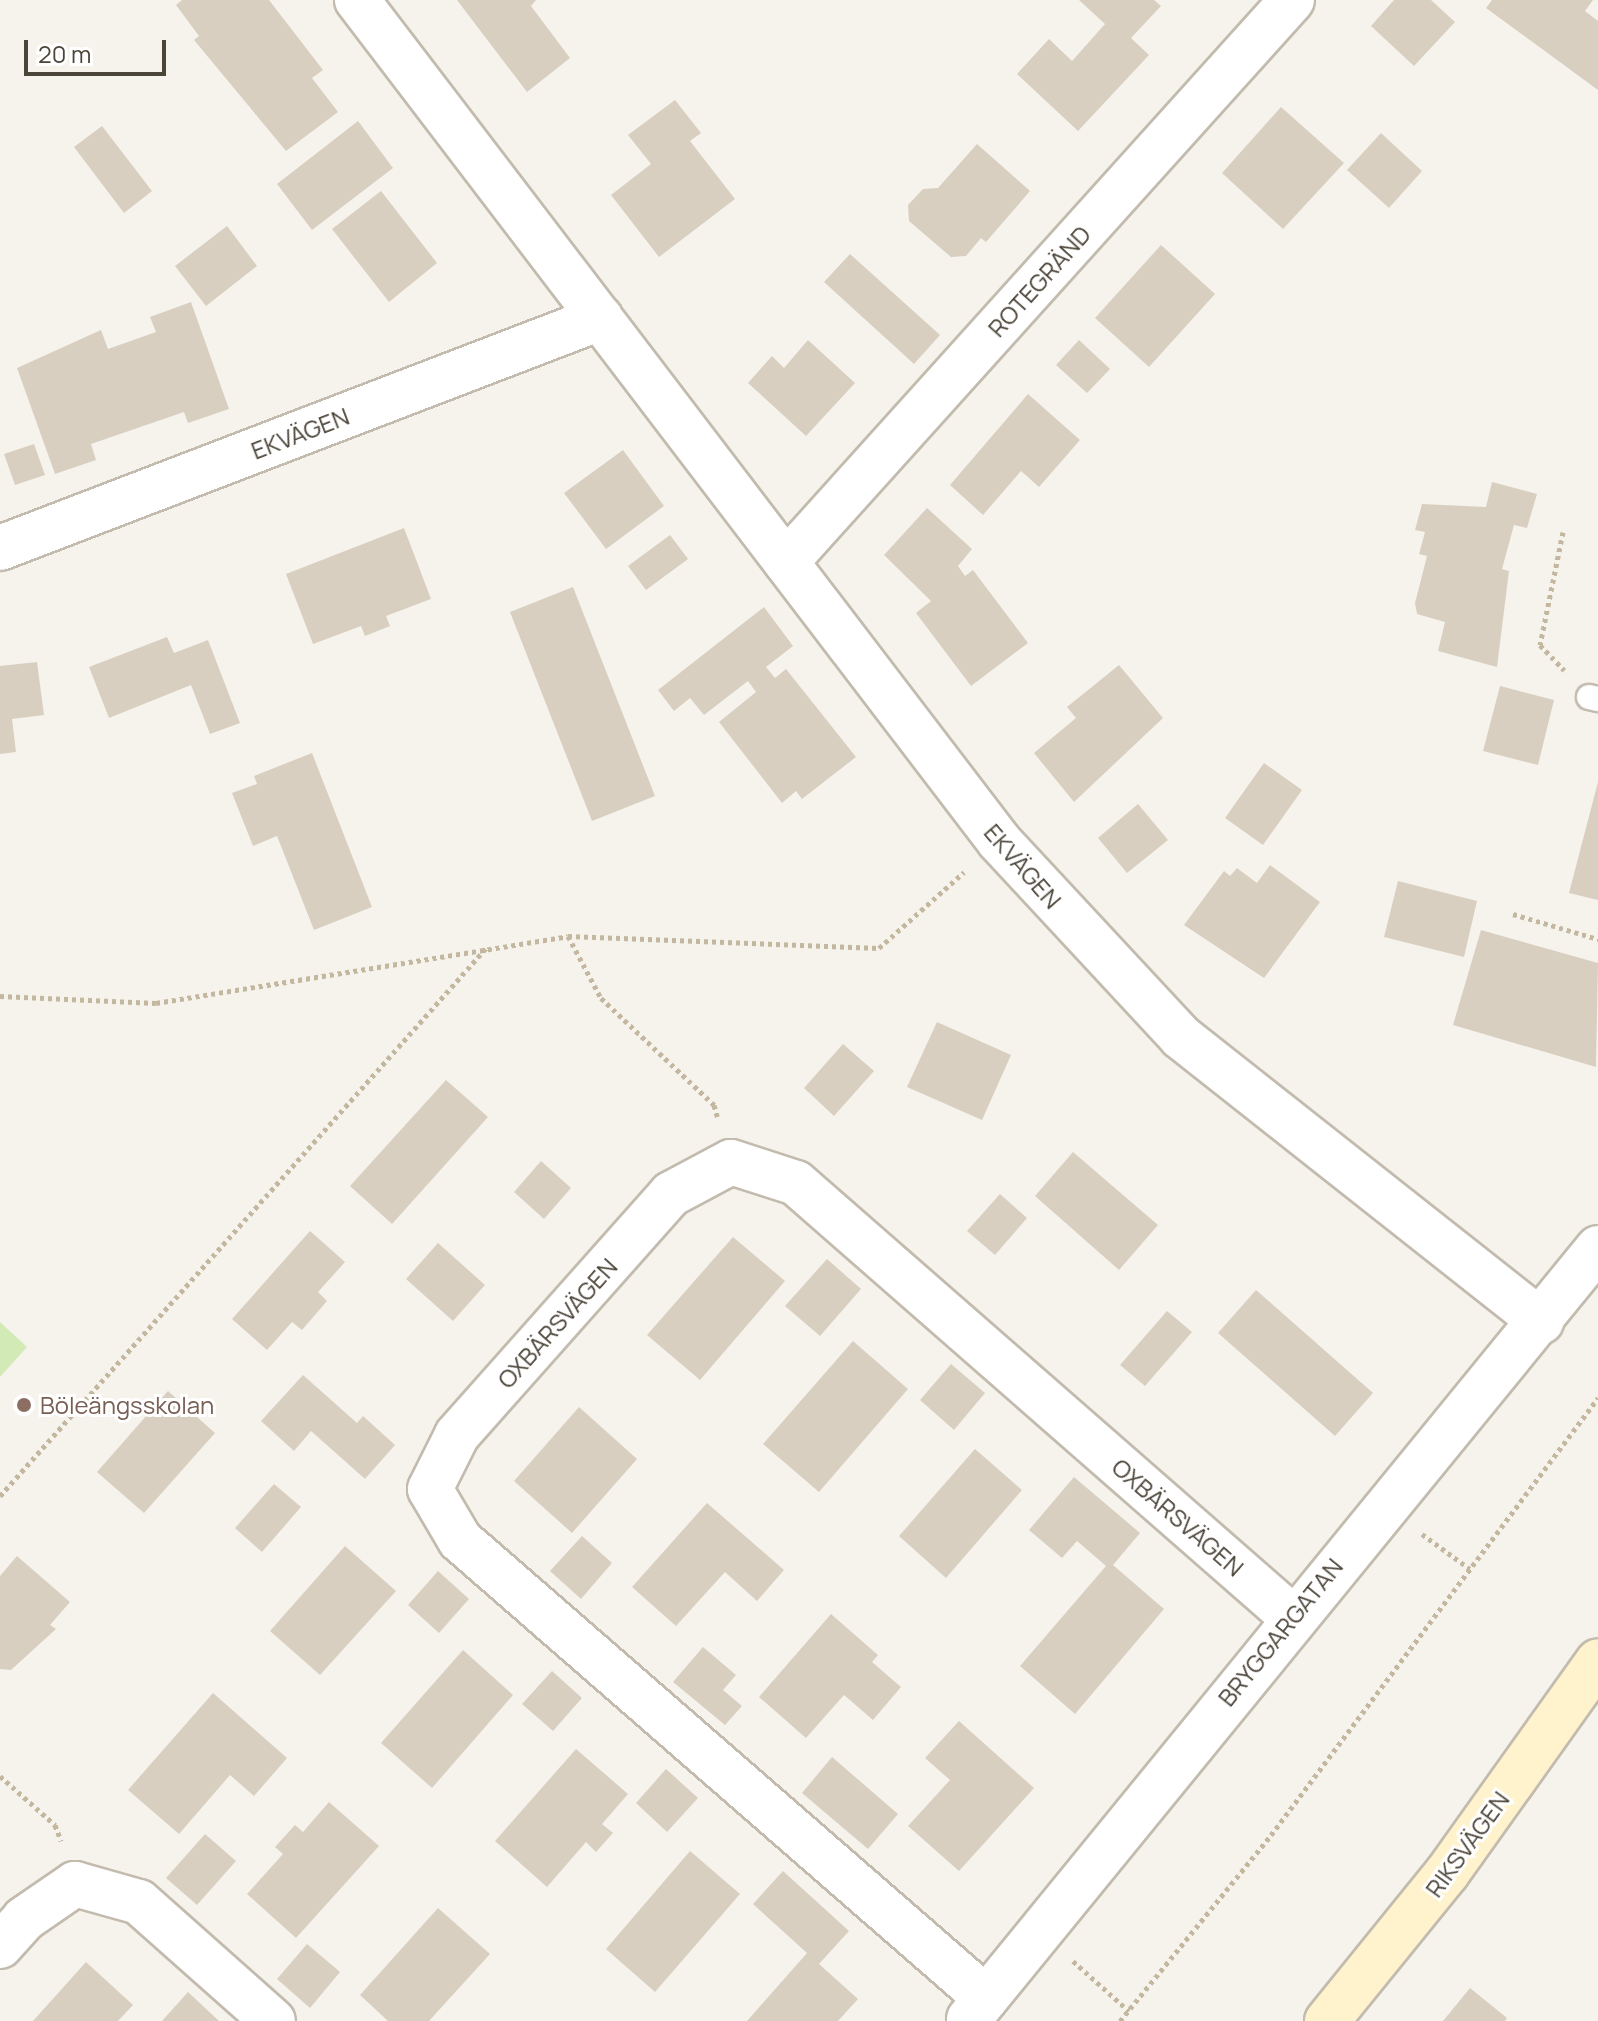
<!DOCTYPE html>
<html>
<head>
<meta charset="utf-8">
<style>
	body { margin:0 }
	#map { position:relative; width:1598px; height:2021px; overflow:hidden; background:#f6f3ec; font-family:Manrope,sans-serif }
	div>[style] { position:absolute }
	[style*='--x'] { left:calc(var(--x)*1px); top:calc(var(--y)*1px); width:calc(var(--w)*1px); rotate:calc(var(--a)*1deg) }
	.green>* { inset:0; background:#d2eab5 }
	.building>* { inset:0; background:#d8cfc1 }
	.path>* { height:5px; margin-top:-2.5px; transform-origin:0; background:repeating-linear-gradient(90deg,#c4b79f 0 4px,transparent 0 8px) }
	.roads { filter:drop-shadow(2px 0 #c2bbae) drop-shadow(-2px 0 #c2bbae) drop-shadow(0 2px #c2bbae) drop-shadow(0 -2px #c2bbae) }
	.lane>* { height:24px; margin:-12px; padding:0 12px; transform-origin:12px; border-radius:12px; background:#fff }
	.street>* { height:44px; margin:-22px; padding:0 22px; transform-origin:22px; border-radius:22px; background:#fff }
	.secondary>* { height:44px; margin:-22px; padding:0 22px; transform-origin:22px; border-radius:22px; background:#fff3cd }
	.dots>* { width:22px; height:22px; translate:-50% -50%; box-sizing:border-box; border:4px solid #fff; border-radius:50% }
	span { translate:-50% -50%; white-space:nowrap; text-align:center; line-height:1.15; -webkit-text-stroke:6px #fff; paint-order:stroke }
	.street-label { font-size:24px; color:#4b4439 }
	.education-label { font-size:24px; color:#785e54 }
	.left { translate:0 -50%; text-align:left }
	.scale { position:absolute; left:24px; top:40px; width:142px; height:36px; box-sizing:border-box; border:4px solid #4b4439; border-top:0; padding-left:10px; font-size:24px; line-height:28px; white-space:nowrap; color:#4b4439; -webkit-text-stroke:6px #fff; paint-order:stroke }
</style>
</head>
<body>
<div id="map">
	<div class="green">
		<i style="clip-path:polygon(0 1322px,27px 1347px,0 1377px)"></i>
	</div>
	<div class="building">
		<i style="clip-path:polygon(182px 0,269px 0,323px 70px,312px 78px,338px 112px,286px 151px,194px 40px,199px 36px,176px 5px)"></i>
		<i style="clip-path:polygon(457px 0,536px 0,531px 6px,570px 58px,527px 92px)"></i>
		<i style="clip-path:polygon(1079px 0,1154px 0,1161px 6px,1131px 38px,1149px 55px,1078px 131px,1017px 74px,1049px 39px,1072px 61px,1105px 24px)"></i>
		<i style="clip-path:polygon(1394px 0,1431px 0,1455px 22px,1414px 66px,1371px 26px)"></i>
		<i style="clip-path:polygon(1492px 0,1593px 0,1585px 11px,1598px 21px,1598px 90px,1486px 8px)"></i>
		<i style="clip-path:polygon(675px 100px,701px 133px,690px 141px,735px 199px,659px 257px,611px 195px,651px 164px,628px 135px)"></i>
		<i style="clip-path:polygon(1281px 107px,1344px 163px,1283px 229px,1222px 173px)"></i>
		<i style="clip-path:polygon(358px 121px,393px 168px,312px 230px,277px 184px)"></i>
		<i style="clip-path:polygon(102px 126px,152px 191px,124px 213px,74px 147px)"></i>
		<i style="clip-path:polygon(1381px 133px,1422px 171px,1389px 208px,1347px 170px)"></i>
		<i style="clip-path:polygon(977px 144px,1030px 191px,986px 242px,981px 238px,966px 256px,951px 257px,909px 221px,908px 205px,923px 189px,938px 188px)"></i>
		<i style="clip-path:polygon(381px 191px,437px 263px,389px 302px,332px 229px)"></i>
		<i style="clip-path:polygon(227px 226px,257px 266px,206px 306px,175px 266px)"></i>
		<i style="clip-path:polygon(1161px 245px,1215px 294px,1149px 367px,1095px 318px)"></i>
		<i style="clip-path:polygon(850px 254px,940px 335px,914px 364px,824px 282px)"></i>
		<i style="clip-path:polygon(191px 302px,229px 409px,188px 423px,184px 412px,91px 444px,96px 460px,55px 474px,17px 368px,101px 330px,108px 349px,156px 332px,150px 317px)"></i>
		<i style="clip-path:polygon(808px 340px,855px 383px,806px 436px,748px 383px,772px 356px,784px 368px)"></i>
		<i style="clip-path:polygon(1079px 340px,1110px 369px,1087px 393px,1056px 365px)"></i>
		<i style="clip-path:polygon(1028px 394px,1080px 440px,1039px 487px,1021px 471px,983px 515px,950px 485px)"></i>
		<i style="clip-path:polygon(34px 444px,45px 475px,15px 485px,4px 454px)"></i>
		<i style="clip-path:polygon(623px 450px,664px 506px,606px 549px,564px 493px)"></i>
		<i style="clip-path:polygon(1492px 482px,1537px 494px,1527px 528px,1514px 525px,1502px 569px,1509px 571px,1497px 667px,1438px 651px,1445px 622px,1417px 614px,1415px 603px,1427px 556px,1419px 554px,1425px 532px,1415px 530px,1422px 504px,1486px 507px)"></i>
		<i style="clip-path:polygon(927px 508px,972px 549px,958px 566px,965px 576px,973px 570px,1028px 643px,971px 686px,916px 613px,931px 601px,884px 555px)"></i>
		<i style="clip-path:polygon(404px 528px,431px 599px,386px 616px,390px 626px,365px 636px,361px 626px,313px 644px,286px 574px)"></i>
		<i style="clip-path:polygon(670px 535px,688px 559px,646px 590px,628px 566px)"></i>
		<i style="clip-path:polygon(573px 587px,655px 796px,592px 821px,510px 612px)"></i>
		<i style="clip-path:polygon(764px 607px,793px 646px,766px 667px,775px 678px,786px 669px,856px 757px,802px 799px,796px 791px,782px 803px,719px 722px,756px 692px,748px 681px,704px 715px,690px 698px,674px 711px,658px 690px)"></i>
		<i style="clip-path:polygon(167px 637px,174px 653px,208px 640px,240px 723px,210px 734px,191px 685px,109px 718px,89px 667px)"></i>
		<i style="clip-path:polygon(37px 662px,44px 715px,12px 719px,16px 752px,0 754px,0 666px)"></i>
		<i style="clip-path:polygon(1119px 665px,1163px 718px,1074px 802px,1034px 753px,1076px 718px,1067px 707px)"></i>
		<i style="clip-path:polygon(1500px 686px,1554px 700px,1538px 765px,1483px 751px)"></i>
		<i style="clip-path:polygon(312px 753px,372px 907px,314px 930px,277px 836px,253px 846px,232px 793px,257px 784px,254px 776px)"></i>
		<i style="clip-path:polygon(1264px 763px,1302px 790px,1263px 845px,1225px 818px)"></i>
		<i style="clip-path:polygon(1598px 782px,1598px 900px,1569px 893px)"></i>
		<i style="clip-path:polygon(1138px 804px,1168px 840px,1127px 873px,1098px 838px)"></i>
		<i style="clip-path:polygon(1270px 865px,1320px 902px,1264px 978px,1184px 925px,1224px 871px,1230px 876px,1237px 868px,1257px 883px)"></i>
		<i style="clip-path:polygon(1398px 881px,1477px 901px,1464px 957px,1384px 937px)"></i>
		<i style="clip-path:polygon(1481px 930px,1598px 963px,1596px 1067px,1453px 1025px)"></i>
		<i style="clip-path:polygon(937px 1022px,1011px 1055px,982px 1120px,907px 1087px)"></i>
		<i style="clip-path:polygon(843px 1044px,874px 1071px,834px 1116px,804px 1088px)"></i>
		<i style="clip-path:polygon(446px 1080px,488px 1117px,392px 1224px,350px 1186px)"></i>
		<i style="clip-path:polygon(1073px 1152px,1158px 1225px,1119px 1270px,1035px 1196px)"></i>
		<i style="clip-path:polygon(541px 1161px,571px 1188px,544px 1219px,514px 1192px)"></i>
		<i style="clip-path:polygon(1000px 1194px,1027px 1218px,995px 1255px,967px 1231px)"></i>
		<i style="clip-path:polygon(310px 1231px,345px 1262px,318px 1292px,327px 1301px,302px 1330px,292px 1322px,267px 1350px,232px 1319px)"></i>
		<i style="clip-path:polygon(733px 1237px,785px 1281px,700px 1380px,647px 1335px)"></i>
		<i style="clip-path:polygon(438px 1243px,485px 1285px,453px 1321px,406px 1279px)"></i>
		<i style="clip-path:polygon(827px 1259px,861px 1289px,820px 1336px,785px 1306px)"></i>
		<i style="clip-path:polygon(1256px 1290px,1373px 1393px,1335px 1436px,1218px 1333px)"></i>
		<i style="clip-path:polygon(1167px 1311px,1192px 1332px,1145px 1386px,1120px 1365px)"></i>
		<i style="clip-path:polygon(853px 1341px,908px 1389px,819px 1492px,763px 1444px)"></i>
		<i style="clip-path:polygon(951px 1364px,985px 1393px,954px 1430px,920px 1400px)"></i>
		<i style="clip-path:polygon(303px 1375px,357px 1423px,363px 1416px,395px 1445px,365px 1479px,311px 1431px,294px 1451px,261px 1421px)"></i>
		<i style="clip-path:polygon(168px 1391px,215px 1433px,144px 1513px,97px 1472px)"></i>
		<i style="clip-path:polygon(579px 1407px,637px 1459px,572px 1533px,514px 1481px)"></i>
		<i style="clip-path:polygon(975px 1449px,1022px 1490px,946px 1578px,899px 1536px)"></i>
		<i style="clip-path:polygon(1074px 1477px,1140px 1533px,1113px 1565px,1164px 1609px,1075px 1714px,1020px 1666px,1106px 1566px,1077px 1541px,1062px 1558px,1029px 1530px)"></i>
		<i style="clip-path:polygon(274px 1484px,301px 1507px,262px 1552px,235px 1528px)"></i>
		<i style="clip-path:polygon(707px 1503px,784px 1570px,757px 1601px,725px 1572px,676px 1626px,632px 1587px)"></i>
		<i style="clip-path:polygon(582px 1536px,612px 1563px,581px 1599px,550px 1571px)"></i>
		<i style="clip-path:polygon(345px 1546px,396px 1591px,320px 1675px,270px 1631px)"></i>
		<i style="clip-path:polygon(17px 1556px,70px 1602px,50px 1625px,56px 1629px,11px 1670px,0 1669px,0 1576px)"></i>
		<i style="clip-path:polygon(438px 1571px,469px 1599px,439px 1633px,408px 1605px)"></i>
		<i style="clip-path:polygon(831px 1614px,878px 1655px,872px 1662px,901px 1687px,873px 1720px,844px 1695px,806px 1738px,759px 1697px)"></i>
		<i style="clip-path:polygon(703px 1647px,736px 1675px,723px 1690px,742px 1706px,725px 1725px,673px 1682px)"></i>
		<i style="clip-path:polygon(463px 1650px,513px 1695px,432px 1788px,381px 1743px)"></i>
		<i style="clip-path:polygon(552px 1671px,582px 1698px,553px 1731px,522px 1704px)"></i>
		<i style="clip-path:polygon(213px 1693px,287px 1758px,254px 1796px,230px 1775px,179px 1834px,128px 1790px)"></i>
		<i style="clip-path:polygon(959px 1721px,1034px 1788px,959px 1871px,908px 1826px,950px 1780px,925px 1758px)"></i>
		<i style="clip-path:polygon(576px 1749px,628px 1794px,602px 1824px,613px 1833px,596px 1852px,586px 1842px,547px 1887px,495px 1841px)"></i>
		<i style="clip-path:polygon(832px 1757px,898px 1814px,868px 1849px,802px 1793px)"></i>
		<i style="clip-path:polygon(666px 1769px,698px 1798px,667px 1832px,636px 1803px)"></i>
		<i style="clip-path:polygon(329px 1802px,379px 1846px,296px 1938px,247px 1894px,283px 1854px,275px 1847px,295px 1825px,303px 1832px)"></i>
		<i style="clip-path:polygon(205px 1834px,236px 1861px,197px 1905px,166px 1878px)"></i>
		<i style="clip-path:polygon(690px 1851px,740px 1894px,655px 1992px,606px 1949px)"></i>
		<i style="clip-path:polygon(783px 1871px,849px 1931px,819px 1964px,858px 1999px,838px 2021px,747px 2021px,807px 1953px,753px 1904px)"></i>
		<i style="clip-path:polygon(438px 1908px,490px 1954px,429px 2021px,388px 2021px,360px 1995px)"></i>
		<i style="clip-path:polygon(307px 1944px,340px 1972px,310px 2008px,277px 1979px)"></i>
		<i style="clip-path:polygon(86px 1962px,133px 2005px,118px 2021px,33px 2021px)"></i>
		<i style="clip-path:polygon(1470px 1988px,1507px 2018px,1505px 2021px,1443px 2021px)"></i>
		<i style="clip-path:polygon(188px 1992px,219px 2021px,162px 2021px)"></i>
	</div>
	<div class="path">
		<i style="--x:1563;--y:532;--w:115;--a:101.5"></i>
		<i style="--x:1540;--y:645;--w:35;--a:46"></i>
		<i style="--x:1513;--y:914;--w:89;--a:16.4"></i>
		<i style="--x:568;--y:936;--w:70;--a:62"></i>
		<i style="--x:601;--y:998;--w:156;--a:43.4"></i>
		<i style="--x:714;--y:1105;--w:15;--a:74"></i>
		<i style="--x:0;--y:996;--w:156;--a:2.6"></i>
		<i style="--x:156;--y:1003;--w:417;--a:-9.2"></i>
		<i style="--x:568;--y:936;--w:311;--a:2.2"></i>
		<i style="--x:879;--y:948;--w:114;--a:-41.8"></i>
		<i style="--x:0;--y:1496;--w:735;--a:-48.42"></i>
		<i style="--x:1422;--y:1534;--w:59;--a:36.1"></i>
		<i style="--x:0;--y:1776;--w:74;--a:41.7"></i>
		<i style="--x:55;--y:1825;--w:17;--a:69"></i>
		<i style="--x:1073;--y:1961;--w:75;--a:41.8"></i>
		<i style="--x:1120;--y:2021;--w:240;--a:-50.9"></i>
		<i style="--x:1271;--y:1835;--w:546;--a:-53.19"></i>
	</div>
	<div class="roads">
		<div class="lane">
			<i style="--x:1589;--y:697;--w:9;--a:13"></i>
		</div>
		<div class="street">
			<i style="--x:357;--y:0;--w:1058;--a:52.64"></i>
			<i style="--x:999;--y:841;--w:267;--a:47.1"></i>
			<i style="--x:1181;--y:1037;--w:459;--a:38.3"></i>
			<i style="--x:0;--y:548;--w:643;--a:-20.97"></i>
			<i style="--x:786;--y:562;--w:756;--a:-48"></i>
			<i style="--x:0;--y:1946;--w:36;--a:-48"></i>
			<i style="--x:24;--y:1919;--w:62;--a:-34.5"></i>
			<i style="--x:75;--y:1884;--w:66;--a:15.7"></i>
			<i style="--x:139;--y:1902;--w:179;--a:41.6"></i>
			<i style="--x:986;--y:1998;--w:697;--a:-138.95"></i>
			<i style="--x:460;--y:1540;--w:59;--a:-120.5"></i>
			<i style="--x:430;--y:1489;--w:60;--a:-63.4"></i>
			<i style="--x:457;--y:1435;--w:322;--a:-48.4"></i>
			<i style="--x:671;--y:1194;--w:68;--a:-28.1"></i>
			<i style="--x:731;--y:1162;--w:68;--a:17.9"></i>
			<i style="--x:796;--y:1183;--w:658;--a:41.18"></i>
			<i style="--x:969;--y:2019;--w:995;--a:-50.79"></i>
		</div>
		<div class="secondary">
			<i style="--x:1327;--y:2021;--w:191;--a:-51"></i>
			<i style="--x:1447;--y:1873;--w:260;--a:-54.5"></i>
		</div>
	</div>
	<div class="dots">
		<i style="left:24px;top:1405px;background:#8d6e63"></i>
	</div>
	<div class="street-label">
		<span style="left:1039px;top:281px;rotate:-48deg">ROTEGRÄND</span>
		<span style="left:300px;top:433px;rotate:-21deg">EKVÄGEN</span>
		<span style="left:1023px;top:866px;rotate:49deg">EKVÄGEN</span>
		<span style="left:557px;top:1323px;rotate:-48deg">OXBÄRSVÄGEN</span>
		<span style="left:1178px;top:1517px;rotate:41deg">OXBÄRSVÄGEN</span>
		<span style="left:1280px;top:1632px;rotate:-51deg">BRYGGARGATAN</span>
		<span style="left:1467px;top:1844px;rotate:-54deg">RIKSVÄGEN</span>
	</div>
	<div class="education-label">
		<span class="left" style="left:40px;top:1405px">Böleängsskolan</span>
	</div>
	<div class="scale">20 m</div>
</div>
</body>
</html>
